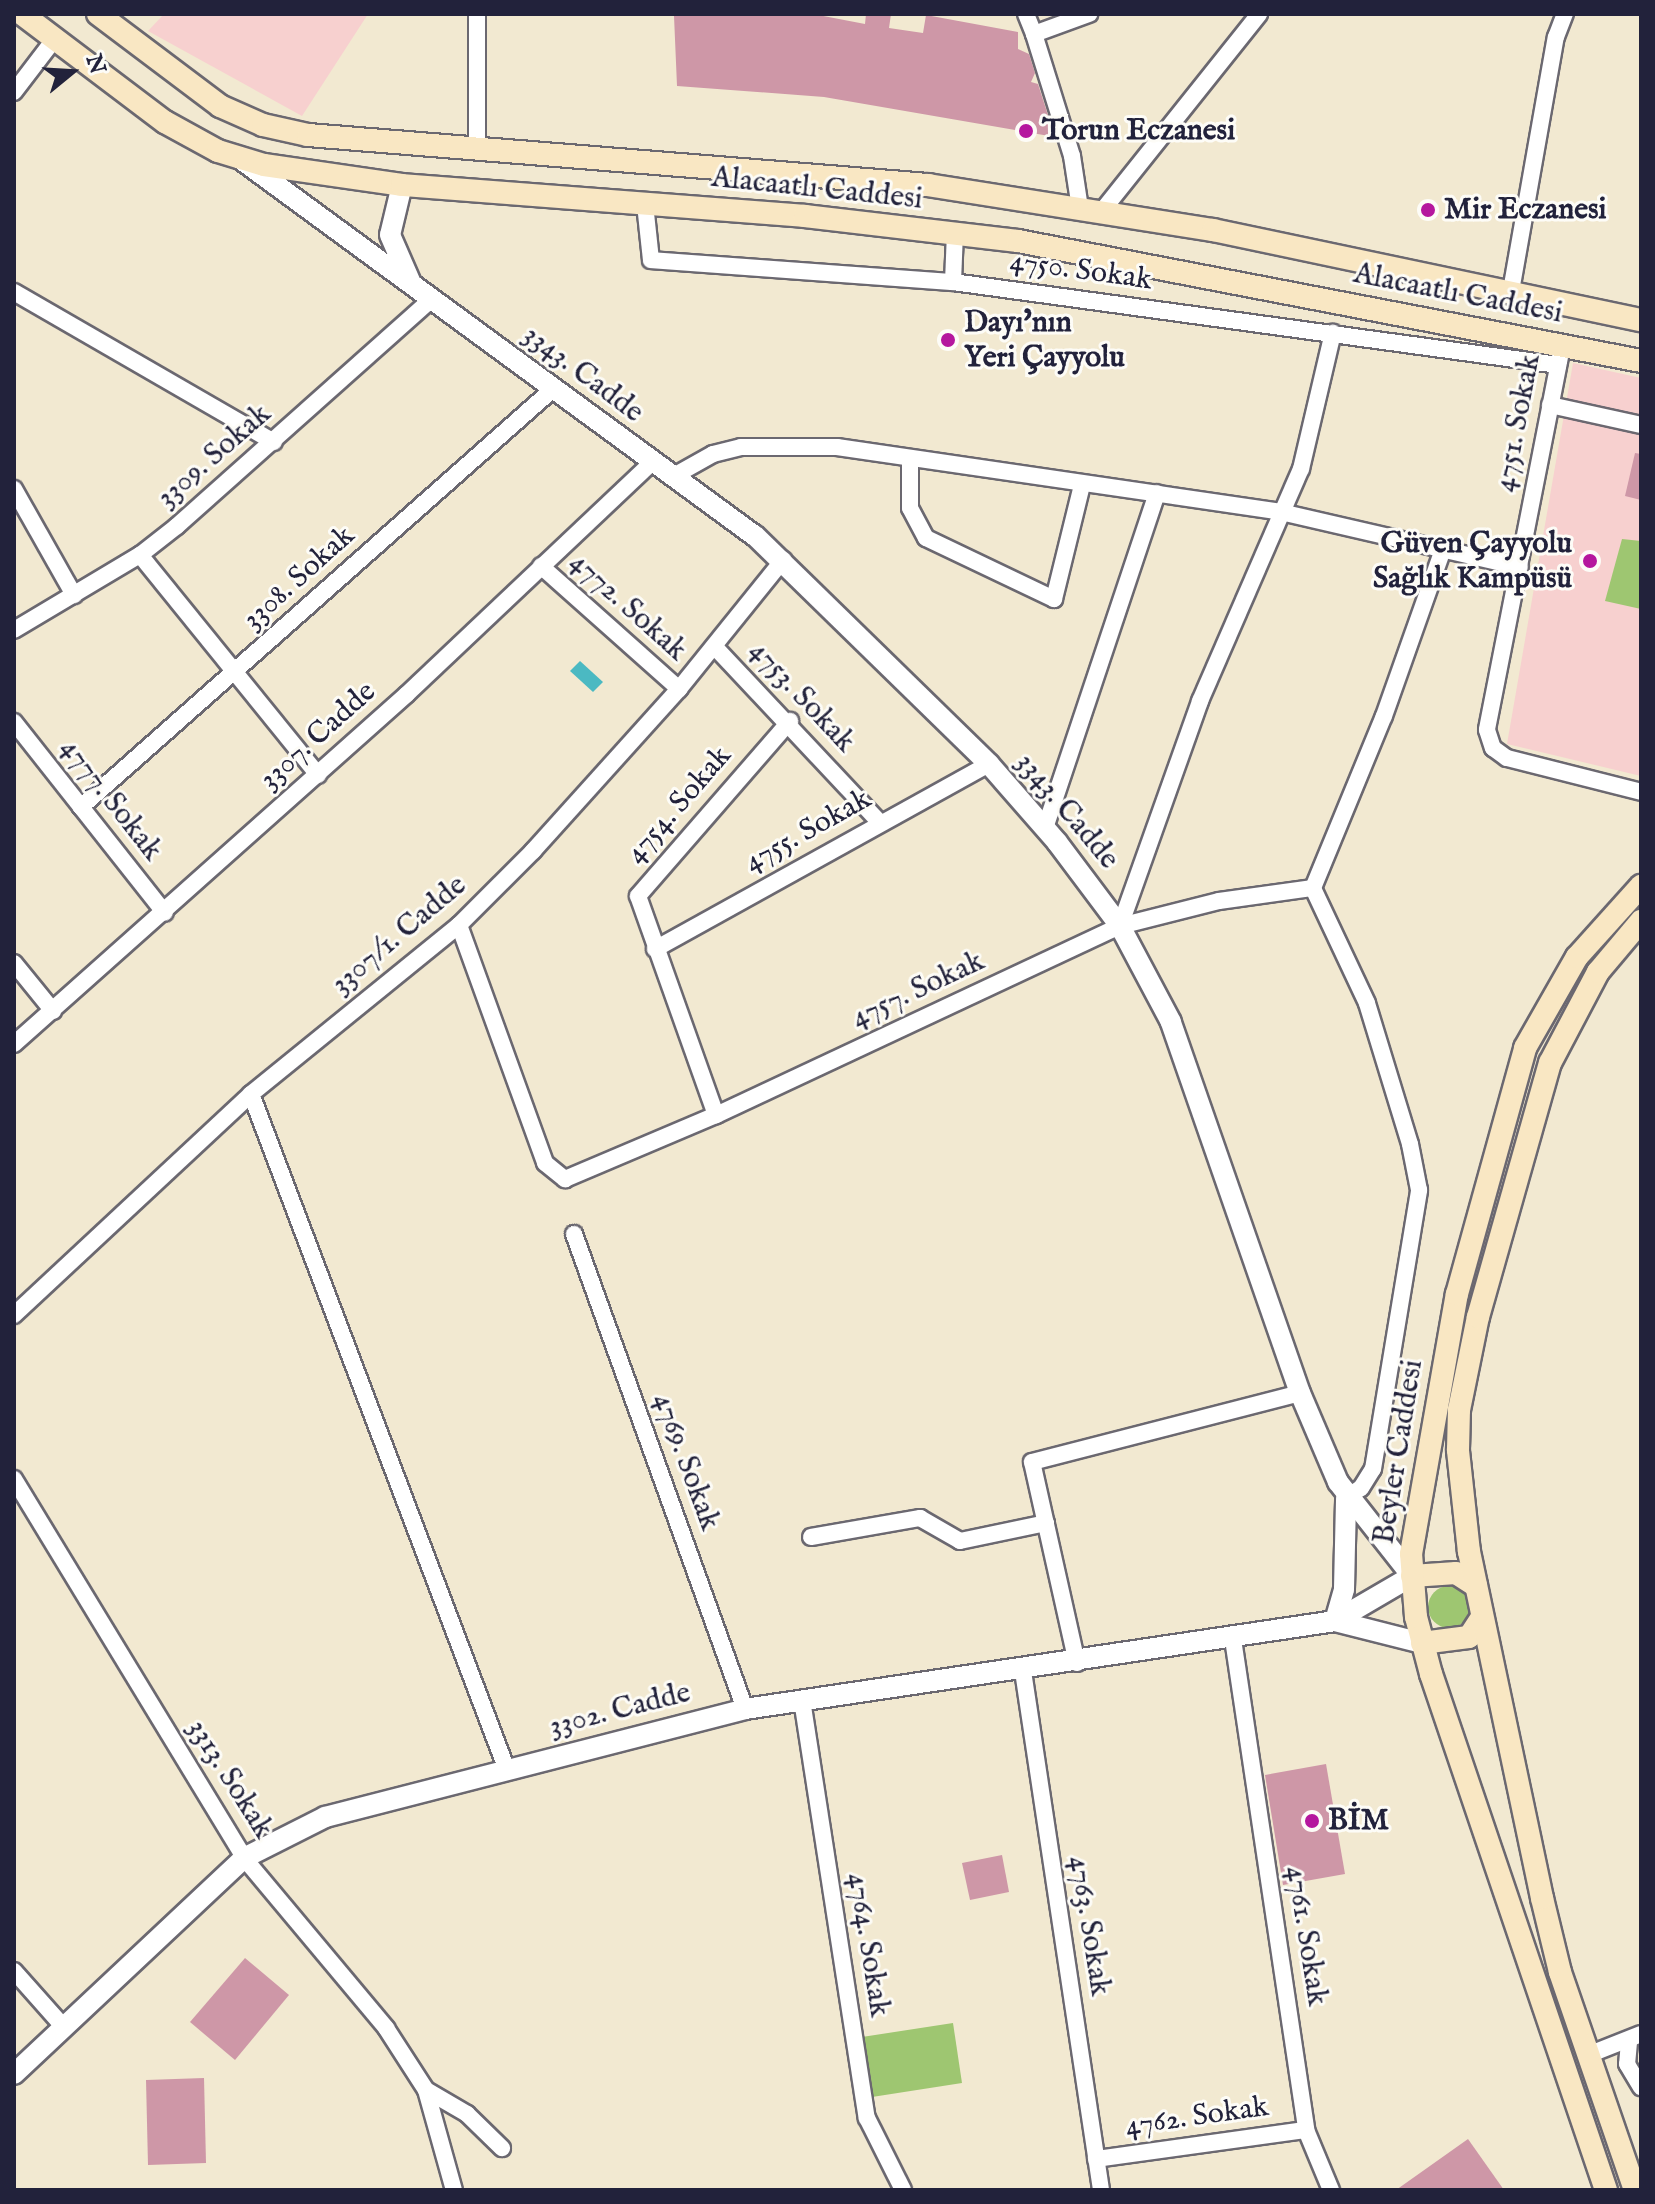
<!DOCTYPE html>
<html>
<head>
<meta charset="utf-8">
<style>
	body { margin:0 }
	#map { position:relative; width:1655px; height:2204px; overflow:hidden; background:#f2e9d1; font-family:"IM FELL English",serif }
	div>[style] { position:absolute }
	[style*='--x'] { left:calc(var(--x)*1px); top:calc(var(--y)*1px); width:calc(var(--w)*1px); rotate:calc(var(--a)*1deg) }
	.built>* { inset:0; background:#f7d0cf }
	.green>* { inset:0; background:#9ec671 }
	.round { border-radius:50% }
	.water>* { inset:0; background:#4bb9c2 }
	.building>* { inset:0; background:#ce97a7 }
	.roads { filter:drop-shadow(2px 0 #6b6870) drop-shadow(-2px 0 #6b6870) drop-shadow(0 2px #6b6870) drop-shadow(0 -2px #6b6870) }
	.minor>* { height:16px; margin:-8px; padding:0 8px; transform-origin:8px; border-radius:8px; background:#fff }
	.tertiary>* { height:20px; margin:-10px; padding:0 10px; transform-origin:10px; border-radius:10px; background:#fff }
	.secondary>* { height:22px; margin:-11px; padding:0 11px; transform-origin:11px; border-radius:11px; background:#f9e7c3 }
	.dots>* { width:22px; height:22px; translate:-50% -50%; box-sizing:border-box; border:4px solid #fdfcf7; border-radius:50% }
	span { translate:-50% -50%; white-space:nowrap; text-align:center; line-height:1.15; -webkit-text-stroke:6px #fdfcf7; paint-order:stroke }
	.poi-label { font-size:30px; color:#22223b; font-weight:700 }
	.left { translate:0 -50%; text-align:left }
	.right { translate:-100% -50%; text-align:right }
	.street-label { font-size:30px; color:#22223b }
	.frame { position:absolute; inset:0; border:16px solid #22223b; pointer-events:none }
	.north { position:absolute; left:32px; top:32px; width:80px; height:80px; -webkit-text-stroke:6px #fdfcf7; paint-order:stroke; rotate:72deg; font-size:22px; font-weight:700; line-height:32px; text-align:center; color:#22223b }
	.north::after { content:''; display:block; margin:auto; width:28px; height:36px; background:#22223b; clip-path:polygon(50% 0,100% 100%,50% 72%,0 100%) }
</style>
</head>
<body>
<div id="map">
	<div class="built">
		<i style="clip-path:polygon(164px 14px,368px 14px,302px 116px,148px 31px)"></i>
		<i style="clip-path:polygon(1573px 363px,1641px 378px,1641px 776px,1507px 744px)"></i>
	</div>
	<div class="green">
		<i style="clip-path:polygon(1622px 539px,1641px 541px,1641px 609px,1605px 601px)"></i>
		<i class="round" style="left:1428px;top:1586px;width:42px;height:42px"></i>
		<i style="clip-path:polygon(953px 2023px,962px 2083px,872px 2097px,862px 2037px)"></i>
	</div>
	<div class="water">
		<i style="clip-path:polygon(580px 661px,603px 682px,593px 692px,570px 671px)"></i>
	</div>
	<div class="building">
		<i style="clip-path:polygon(813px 14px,865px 24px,866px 14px,891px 14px,889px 28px,923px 33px,926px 15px,1018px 32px,1018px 49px,1029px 54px,1035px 73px,1031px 82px,1038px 84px,1055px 137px,824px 97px,677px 86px,674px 16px)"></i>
		<i style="clip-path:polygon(1635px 453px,1641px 454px,1641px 500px,1625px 496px)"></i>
		<i style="clip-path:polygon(1326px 1764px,1345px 1874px,1283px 1885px,1265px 1775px)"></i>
		<i style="clip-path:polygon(1002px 1855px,1009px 1892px,970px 1900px,962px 1863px)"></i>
		<i style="clip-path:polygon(245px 1958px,289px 1995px,235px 2060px,190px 2022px)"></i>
		<i style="clip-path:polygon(204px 2078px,206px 2163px,148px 2165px,146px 2080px)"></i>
		<i style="clip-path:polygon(1468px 2139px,1504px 2190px,1396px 2190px)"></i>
	</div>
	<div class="roads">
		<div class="minor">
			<i style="--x:477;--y:14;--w:134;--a:90"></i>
			<i style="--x:1026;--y:14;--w:22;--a:68"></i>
			<i style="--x:1034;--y:34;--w:59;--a:-20"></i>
			<i style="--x:1034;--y:34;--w:128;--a:72.7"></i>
			<i style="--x:1072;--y:156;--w:53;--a:81.3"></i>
			<i style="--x:14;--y:92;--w:64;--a:-52.6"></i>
			<i style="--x:645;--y:204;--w:56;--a:83.9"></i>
			<i style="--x:651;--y:260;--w:303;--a:4.2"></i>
			<i style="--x:953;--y:282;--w:611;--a:7.81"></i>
			<i style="--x:1102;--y:211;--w:252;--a:-51.4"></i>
			<i style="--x:953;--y:282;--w:49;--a:-87.7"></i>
			<i style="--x:1511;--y:291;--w:258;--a:-80"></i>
			<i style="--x:1556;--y:37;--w:25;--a:-69"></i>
			<i style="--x:14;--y:292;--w:300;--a:30"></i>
			<i style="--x:1560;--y:357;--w:380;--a:101.1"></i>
			<i style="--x:1487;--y:730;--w:19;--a:72"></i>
			<i style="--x:1493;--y:748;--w:17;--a:36"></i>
			<i style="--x:1507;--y:758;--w:138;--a:14.2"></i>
			<i style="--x:1550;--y:405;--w:93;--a:12.4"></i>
			<i style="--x:910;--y:461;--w:47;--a:90"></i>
			<i style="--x:910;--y:508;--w:34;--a:62"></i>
			<i style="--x:926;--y:538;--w:142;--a:25.5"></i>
			<i style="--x:1054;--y:599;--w:117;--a:-76.2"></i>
			<i style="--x:672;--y:477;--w:47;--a:-29.3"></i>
			<i style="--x:713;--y:454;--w:29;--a:-14"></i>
			<i style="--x:741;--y:447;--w:96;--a:0"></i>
			<i style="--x:837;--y:447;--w:449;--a:8.3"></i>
			<i style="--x:1281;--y:512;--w:245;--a:13"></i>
			<i style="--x:14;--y:489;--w:122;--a:60.5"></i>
			<i style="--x:140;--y:555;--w:283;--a:51"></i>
			<i style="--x:541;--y:566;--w:185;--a:41.7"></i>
			<i style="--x:14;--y:630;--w:147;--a:-30.8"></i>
			<i style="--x:140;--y:555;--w:47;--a:-38.1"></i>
			<i style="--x:177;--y:526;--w:341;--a:-41.7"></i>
			<i style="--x:715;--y:647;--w:241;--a:46.8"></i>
			<i style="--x:14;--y:722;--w:243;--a:51.7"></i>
			<i style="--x:81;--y:807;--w:630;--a:-41.53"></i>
			<i style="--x:1045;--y:828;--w:353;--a:-71.5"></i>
			<i style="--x:459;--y:925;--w:253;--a:70.1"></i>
			<i style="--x:545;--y:1163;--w:26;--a:39"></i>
			<i style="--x:565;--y:1179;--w:164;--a:-23"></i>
			<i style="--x:716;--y:1115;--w:446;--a:-25.1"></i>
			<i style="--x:1120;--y:926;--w:102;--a:-14.2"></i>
			<i style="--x:1219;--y:901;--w:95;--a:-7.9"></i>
			<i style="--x:1120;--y:926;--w:239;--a:-70.4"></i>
			<i style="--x:1200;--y:701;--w:253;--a:-66.5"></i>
			<i style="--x:1301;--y:469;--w:140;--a:-76.8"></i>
			<i style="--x:655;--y:949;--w:382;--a:-29"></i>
			<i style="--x:14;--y:963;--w:62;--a:50.9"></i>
			<i style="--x:14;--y:1044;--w:526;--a:-41.69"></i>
			<i style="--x:407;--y:694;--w:337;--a:-43.4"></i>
			<i style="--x:251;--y:1094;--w:723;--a:69.26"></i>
			<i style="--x:716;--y:1115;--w:232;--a:-109.6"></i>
			<i style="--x:638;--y:896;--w:232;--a:-49"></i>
			<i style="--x:574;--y:1234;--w:505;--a:70.2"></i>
			<i style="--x:14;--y:1315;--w:324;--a:-43"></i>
			<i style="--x:251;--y:1094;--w:268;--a:-39.1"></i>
			<i style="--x:459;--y:925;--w:105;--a:-45"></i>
			<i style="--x:533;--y:851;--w:218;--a:-48"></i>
			<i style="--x:679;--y:689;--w:166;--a:-51.1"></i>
			<i style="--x:14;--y:1479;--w:443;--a:58.7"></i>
			<i style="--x:244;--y:1858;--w:222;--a:50.1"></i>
			<i style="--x:386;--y:2028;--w:74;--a:57.2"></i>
			<i style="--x:426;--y:2090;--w:104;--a:74.4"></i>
			<i style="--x:1346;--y:1498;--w:18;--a:-34"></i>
			<i style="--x:1361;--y:1488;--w:22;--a:-58"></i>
			<i style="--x:1373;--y:1469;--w:283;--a:-80.6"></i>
			<i style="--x:1419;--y:1190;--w:47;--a:-101.1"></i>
			<i style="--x:1410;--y:1144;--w:147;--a:-107"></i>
			<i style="--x:1367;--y:1003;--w:127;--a:-115.2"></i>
			<i style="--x:1313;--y:888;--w:186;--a:-67.6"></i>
			<i style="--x:1384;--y:716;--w:177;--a:-70.5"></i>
			<i style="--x:811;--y:1537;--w:111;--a:-9.9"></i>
			<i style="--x:920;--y:1518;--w:46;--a:29.9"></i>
			<i style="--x:960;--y:1541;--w:88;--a:-11.8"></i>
			<i style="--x:1233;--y:1639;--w:496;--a:81.5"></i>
			<i style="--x:1306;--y:2130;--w:65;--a:67.4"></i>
			<i style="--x:1077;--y:1663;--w:206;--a:-102.6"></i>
			<i style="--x:1032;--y:1462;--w:277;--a:-14.4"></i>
			<i style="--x:1023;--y:1671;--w:525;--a:81.45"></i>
			<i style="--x:802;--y:1700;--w:423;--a:81.2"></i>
			<i style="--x:867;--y:2118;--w:80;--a:63.4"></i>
			<i style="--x:14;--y:1971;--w:72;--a:48.4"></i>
			<i style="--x:1629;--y:2042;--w:22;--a:95"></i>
			<i style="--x:1627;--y:2064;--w:27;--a:59"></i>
			<i style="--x:1588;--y:2055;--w:57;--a:-21.6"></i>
			<i style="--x:426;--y:2090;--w:48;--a:30.3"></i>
			<i style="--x:467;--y:2114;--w:49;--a:44.2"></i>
			<i style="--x:1096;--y:2159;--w:212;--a:-7.9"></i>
		</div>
		<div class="tertiary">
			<i style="--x:402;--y:185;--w:51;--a:103.5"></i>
			<i style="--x:390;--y:235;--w:52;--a:66.4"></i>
			<i style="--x:1335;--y:1621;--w:33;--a:-74"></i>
			<i style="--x:1344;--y:1589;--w:91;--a:-88.7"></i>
			<i style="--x:1335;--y:1621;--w:90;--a:14.2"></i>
			<i style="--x:14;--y:2074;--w:316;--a:-43.2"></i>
			<i style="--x:244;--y:1858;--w:91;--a:-26.8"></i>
			<i style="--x:325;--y:1817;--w:434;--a:-14.4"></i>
			<i style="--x:745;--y:1709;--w:597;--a:-8.48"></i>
			<i style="--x:1335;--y:1621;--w:89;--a:-30.3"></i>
			<i style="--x:1412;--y:1576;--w:120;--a:-128.2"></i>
			<i style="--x:1338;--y:1482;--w:97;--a:-113.1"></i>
			<i style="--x:1300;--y:1393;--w:393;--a:-109.2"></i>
			<i style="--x:1171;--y:1022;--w:109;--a:-118"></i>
			<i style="--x:1120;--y:926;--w:105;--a:-126.9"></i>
			<i style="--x:1057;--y:842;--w:103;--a:-131.1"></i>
			<i style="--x:989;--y:764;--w:327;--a:-135.7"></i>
			<i style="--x:755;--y:536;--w:636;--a:-143.76"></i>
		</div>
		<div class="secondary">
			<i style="--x:22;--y:14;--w:179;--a:37.1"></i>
			<i style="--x:165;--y:122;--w:60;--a:28.7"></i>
			<i style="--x:218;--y:151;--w:48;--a:16.9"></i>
			<i style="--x:264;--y:165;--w:139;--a:8.2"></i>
			<i style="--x:402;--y:185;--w:404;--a:4.4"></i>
			<i style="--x:805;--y:216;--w:214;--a:6.7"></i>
			<i style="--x:1018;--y:241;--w:634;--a:10.9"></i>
			<i style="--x:98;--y:14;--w:153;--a:37"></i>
			<i style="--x:220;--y:106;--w:47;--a:23.8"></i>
			<i style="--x:263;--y:125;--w:46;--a:12.5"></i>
			<i style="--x:308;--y:135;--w:622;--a:4.61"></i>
			<i style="--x:928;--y:185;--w:289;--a:9"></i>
			<i style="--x:1213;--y:230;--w:437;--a:11.9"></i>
			<i style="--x:1412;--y:1576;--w:44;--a:-3.9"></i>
			<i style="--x:1456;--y:1573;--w:24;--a:33"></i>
			<i style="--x:1422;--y:1643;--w:47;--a:-7.3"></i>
			<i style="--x:1469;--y:1637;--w:24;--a:-57"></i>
			<i style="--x:1606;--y:2190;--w:545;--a:-108.73"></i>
			<i style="--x:1431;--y:1674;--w:59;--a:-104.7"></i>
			<i style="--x:1416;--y:1617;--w:63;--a:-94.5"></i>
			<i style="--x:1411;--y:1554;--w:264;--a:-80"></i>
			<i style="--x:1457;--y:1294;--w:255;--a:-74.5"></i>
			<i style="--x:1525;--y:1048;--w:105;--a:-60.3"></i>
			<i style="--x:1577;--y:957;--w:96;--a:-48"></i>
			<i style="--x:1635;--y:2190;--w:231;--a:-109"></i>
			<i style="--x:1560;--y:1972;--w:76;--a:-103.7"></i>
			<i style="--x:1542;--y:1898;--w:354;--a:-101.9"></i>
			<i style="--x:1469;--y:1552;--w:103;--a:-96.2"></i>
			<i style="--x:1458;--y:1450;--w:40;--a:-88.6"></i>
			<i style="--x:1459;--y:1410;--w:95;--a:-78.5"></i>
			<i style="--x:1478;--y:1317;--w:264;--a:-74.2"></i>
			<i style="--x:1550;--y:1063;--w:103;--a:-62.2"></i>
			<i style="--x:1598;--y:972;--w:67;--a:-49.9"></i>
		</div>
	</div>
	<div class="dots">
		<i style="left:1026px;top:131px;background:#b5179e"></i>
		<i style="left:1428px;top:210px;background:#b5179e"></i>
		<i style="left:948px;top:340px;background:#b5179e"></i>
		<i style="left:1590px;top:561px;background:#b5179e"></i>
		<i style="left:1312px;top:1821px;background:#b5179e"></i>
	</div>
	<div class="poi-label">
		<span class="left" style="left:1042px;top:131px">Torun Eczanesi</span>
		<span class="left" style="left:1444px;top:210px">Mir Eczanesi</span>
		<span class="left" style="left:964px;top:340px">Dayı'nın<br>Yeri Çayyolu</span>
		<span class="right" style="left:1572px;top:561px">Güven Çayyolu<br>Sağlık Kampüsü</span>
		<span class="left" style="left:1328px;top:1821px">BİM</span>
	</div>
	<div class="street-label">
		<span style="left:817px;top:189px;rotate:6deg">Alacaatlı Caddesi</span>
		<span style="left:1081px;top:271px;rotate:8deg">4750. Sokak</span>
		<span style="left:1458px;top:294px;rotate:11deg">Alacaatlı Caddesi</span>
		<span style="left:583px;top:374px;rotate:37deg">3343. Cadde</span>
		<span style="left:1518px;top:423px;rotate:-79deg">4751. Sokak</span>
		<span style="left:214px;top:456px;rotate:-41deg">3309. Sokak</span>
		<span style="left:299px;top:578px;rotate:-42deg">3308. Sokak</span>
		<span style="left:628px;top:607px;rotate:42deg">4772. Sokak</span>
		<span style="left:802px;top:697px;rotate:47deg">4753. Sokak</span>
		<span style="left:318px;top:736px;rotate:-42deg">3307. Cadde</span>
		<span style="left:111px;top:800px;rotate:52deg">4777. Sokak</span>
		<span style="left:679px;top:805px;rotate:-49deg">4754. Sokak</span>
		<span style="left:1067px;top:811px;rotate:50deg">3343. Cadde</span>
		<span style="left:808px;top:831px;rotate:-29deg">4755. Sokak</span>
		<span style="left:399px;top:935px;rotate:-40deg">3307/1. Cadde</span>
		<span style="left:918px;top:990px;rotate:-25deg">4757. Sokak</span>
		<span style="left:1399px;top:1452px;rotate:-81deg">Beyler Caddesi</span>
		<span style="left:686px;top:1462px;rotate:70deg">4769. Sokak</span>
		<span style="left:620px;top:1710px;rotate:-14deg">3302. Cadde</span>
		<span style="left:230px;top:1779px;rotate:58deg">3313. Sokak</span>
		<span style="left:1089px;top:1926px;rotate:81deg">4763. Sokak</span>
		<span style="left:1306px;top:1936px;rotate:81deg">4761. Sokak</span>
		<span style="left:868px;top:1945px;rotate:81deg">4764. Sokak</span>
		<span style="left:1197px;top:2117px;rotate:-8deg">4762. Sokak</span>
	</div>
	<div class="frame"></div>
	<div class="north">N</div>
</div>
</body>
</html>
